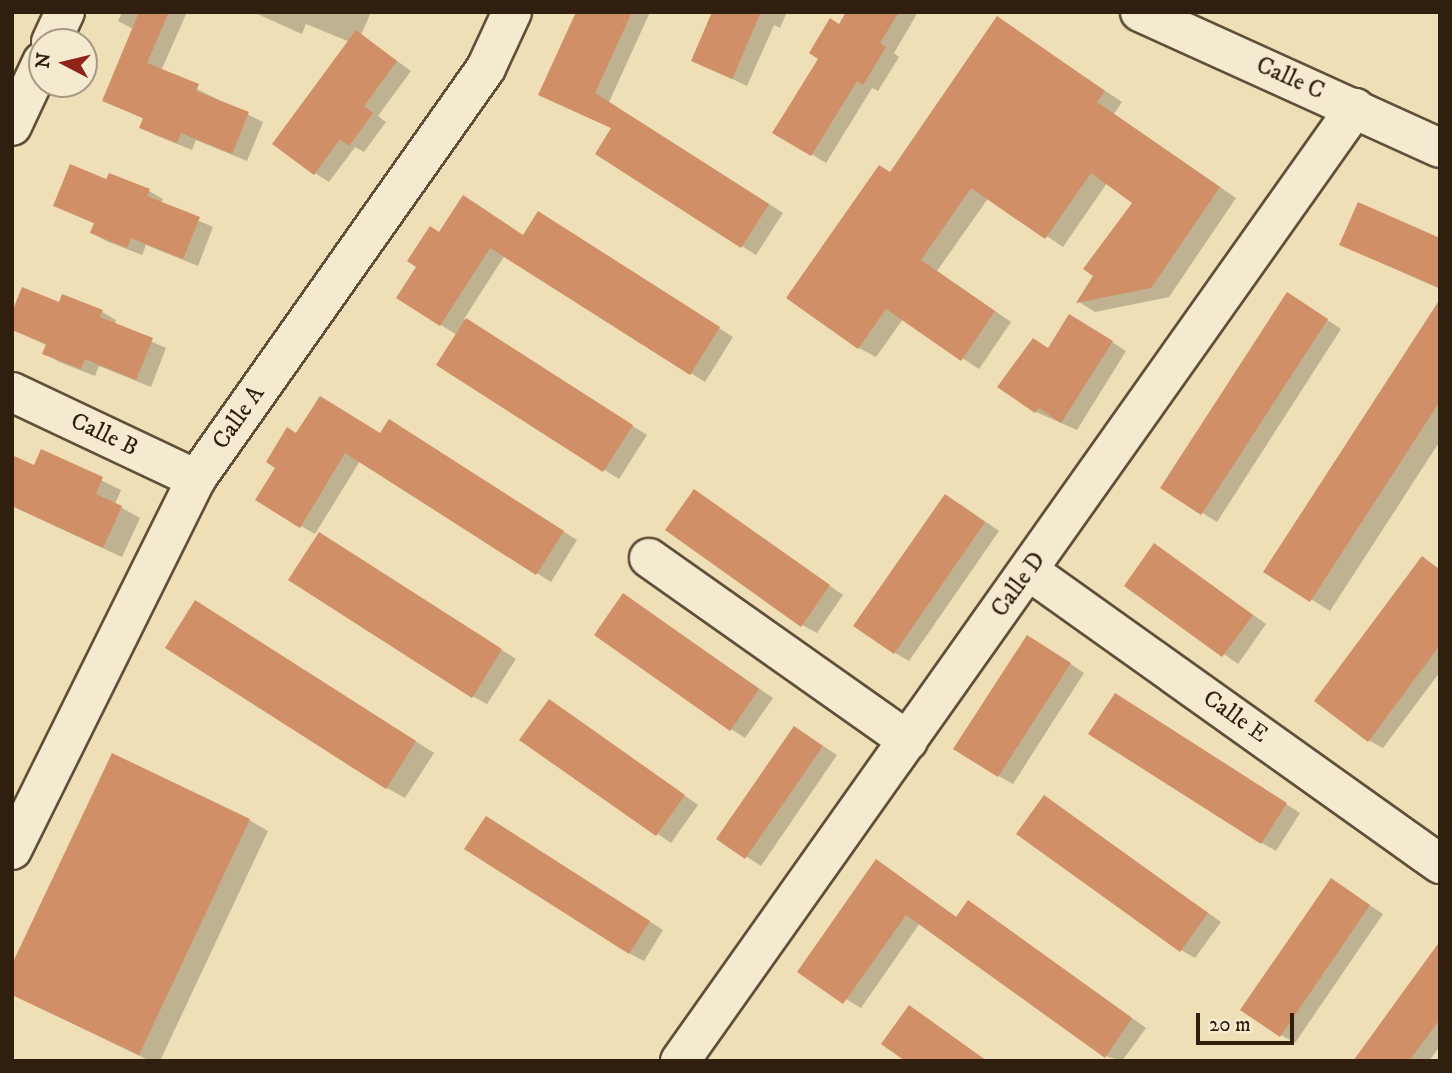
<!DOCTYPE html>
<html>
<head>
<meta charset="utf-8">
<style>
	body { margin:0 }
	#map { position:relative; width:1452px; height:1073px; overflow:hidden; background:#eedfb6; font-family:"IM FELL DW Pica",serif }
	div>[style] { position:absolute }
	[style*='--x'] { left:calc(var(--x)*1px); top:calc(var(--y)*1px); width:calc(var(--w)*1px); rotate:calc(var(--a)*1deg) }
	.shadow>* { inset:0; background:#0003 }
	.building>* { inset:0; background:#d18f67 }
	.roads { filter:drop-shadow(2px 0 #604f39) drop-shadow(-2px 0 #604f39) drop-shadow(0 2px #604f39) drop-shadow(0 -2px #604f39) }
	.minor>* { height:38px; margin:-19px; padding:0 19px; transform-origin:19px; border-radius:19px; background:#f4ead0 }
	span { translate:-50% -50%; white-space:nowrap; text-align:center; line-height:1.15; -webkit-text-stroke:7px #f4ead0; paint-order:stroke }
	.street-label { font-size:24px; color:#301f0f }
	.frame { position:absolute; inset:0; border:14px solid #301f0f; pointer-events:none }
	.north { position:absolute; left:28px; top:28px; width:70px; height:70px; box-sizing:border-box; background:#f4ead0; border:2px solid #a69983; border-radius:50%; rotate:277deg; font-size:19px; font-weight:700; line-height:28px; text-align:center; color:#301f0f }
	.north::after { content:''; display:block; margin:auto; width:24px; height:32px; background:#8f2418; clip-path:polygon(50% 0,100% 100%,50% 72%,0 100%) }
	.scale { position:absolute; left:1196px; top:1013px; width:98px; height:32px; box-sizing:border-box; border:4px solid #301f0f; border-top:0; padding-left:9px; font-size:21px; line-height:24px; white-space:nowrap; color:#301f0f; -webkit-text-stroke:5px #f4ead0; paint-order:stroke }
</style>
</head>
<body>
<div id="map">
	<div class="shadow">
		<i style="clip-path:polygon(122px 12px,187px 12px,161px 71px,263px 122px,247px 161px,196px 140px,192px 150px,155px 135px,141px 127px,144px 119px,104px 100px,133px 29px,118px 21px)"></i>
		<i style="clip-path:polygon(253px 12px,371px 12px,361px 35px,411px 71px,378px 116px,386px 122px,364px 152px,355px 147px,329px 182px,315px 173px,350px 42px,306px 24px,302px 34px)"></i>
		<i style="clip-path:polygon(578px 12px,650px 12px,609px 102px,783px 213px,756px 255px,597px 154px,613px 129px,555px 102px)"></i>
		<i style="clip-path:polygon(714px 12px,787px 12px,780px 28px,774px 25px,747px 86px,693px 60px)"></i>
		<i style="clip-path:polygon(848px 12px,918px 12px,894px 53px,899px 57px,878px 91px,872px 88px,826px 163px,775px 132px)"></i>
		<i style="clip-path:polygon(997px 18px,1122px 102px,1114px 114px,1236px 198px,1169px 297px,1095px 312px,1079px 302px,1134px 202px,1107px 183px,1063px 247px,989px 197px,937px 271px,1011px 322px,979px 369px,903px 319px,876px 357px,859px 348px,891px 174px)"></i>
		<i style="clip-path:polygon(107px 182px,149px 191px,163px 199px,161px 204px,213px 227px,198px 266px,146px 245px,142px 255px,106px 241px,92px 233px,95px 224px,55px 205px)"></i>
		<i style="clip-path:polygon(553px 222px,733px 337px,705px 382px,505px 255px,464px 319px,647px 435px,619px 479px,439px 364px,457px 335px,441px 325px,439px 233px,524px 236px)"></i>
		<i style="clip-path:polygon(1440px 239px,1440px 289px,1341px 245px)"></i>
		<i style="clip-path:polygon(1302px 303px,1341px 329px,1217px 522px,1163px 488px)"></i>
		<i style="clip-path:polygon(60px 304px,102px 312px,116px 320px,115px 325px,166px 348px,151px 387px,99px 366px,95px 376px,59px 362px,45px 353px,48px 346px,12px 329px)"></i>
		<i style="clip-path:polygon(1084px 324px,1126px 351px,1077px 430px,1036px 412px,1049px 349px)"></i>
		<i style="clip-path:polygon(1440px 333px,1440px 441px,1330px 611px,1266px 571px)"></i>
		<i style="clip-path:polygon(404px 430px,577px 540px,551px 582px,360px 461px,315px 534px,301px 526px,297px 435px,381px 435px)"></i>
		<i style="clip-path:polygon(42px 451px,121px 490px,115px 504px,140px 518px,122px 557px,12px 506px,12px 457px,35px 468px)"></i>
		<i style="clip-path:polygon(694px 491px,843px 595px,817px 633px,802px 625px)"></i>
		<i style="clip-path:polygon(960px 504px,999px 531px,909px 661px,895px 653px)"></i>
		<i style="clip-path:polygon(334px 542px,516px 659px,487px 704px,472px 696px)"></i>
		<i style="clip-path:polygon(1155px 545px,1266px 624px,1238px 664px,1126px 586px)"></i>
		<i style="clip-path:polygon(1422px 558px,1440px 569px,1440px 672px,1383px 748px,1368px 740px)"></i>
		<i style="clip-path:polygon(624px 595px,773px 698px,745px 738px,731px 729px)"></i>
		<i style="clip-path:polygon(215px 613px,434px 753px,405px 798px,387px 788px)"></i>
		<i style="clip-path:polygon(1042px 645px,1084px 673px,1013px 784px,999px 776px)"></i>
		<i style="clip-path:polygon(1130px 703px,1300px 813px,1276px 851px,1262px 843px)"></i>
		<i style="clip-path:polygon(563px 709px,698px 805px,671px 843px,522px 740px)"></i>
		<i style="clip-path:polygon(795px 728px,837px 755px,761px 866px,719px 839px)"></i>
		<i style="clip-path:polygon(1044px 797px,1221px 922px,1195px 958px,1181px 950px)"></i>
		<i style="clip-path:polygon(249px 820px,268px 831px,160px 1061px,150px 1061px,22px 999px)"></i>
		<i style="clip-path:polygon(500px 826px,663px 930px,644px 961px,629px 953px)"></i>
		<i style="clip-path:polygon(877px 861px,958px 918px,983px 911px,1146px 1028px,1122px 1061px,1106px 1056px,920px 923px,861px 1008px,800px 971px)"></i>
		<i style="clip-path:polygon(1345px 889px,1383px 914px,1295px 1043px,1281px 1035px)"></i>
		<i style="clip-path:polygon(1440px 944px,1440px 1046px,1429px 1061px,1355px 1061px)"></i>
	</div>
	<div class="building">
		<i style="clip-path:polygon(139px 12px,169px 12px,147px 63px,199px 84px,196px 91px,249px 112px,232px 154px,181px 133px,177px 143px,139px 128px,143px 118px,102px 101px)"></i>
		<i style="clip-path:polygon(576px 12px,632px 12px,595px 93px,769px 204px,741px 248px,595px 154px,611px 128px,538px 95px)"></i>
		<i style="clip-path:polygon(712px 12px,761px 12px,732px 79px,691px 61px)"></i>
		<i style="clip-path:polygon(846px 12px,899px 12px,880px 43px,886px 47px,863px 85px,857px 81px,811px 156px,772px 133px,818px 59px,809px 53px,830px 18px,839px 24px)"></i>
		<i style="clip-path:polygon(997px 16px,1105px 91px,1097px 102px,1220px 187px,1151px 288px,1076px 303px,1093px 276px,1083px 269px,1132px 203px,1091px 173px,1045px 239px,971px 188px,921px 260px,995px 311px,961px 361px,886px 309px,858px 349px,786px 298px,879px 165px,890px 172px)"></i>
		<i style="clip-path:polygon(356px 30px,397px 61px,364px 106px,373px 113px,349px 146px,340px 139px,314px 175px,272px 144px)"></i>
		<i style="clip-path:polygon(70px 164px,106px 179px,109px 173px,150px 189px,147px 196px,200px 217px,183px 259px,131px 238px,127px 248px,90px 233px,94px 223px,53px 206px)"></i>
		<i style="clip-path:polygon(463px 195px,523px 235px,538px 211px,720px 327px,690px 375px,490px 248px,440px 326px,396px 298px,416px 267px,407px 261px,430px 226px,439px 232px)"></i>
		<i style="clip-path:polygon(1358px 202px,1440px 238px,1440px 288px,1339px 245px)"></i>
		<i style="clip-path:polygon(22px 287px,59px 302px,62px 294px,103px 310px,100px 317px,153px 338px,136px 380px,85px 359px,81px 369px,42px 354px,46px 344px,12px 330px,12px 312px)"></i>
		<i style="clip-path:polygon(1287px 292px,1328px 319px,1201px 515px,1160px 488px)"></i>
		<i style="clip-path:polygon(1440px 299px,1440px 401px,1310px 602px,1263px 572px)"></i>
		<i style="clip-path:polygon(1069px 314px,1113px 341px,1061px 423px,1039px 408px,1035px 413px,997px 387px,1033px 338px,1048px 348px)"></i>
		<i style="clip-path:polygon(466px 318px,633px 425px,603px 472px,436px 365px)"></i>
		<i style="clip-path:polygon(320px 396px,380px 433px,389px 419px,564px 531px,536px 575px,345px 453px,300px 528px,255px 500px,275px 468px,266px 462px,287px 427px,296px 433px)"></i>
		<i style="clip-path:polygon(41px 449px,103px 477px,96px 494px,122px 506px,103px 548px,12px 506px,12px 455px,34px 465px)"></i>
		<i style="clip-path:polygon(694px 489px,830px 585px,801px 627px,665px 530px)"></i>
		<i style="clip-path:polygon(945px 494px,985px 522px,894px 654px,853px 626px)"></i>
		<i style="clip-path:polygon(319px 532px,502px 649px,472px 698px,288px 580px)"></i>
		<i style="clip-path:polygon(1154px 543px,1253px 615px,1222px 657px,1124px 586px)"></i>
		<i style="clip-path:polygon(1422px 556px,1440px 570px,1440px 645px,1368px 742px,1314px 701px)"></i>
		<i style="clip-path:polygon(623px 593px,759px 689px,730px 731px,594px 635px)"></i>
		<i style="clip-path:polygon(195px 600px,416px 741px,386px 789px,165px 648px)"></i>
		<i style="clip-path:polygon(1027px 635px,1071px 663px,998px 777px,953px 749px)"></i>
		<i style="clip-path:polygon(1115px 693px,1287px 803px,1261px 844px,1088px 734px)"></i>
		<i style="clip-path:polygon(549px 699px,685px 795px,656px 836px,519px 740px)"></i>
		<i style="clip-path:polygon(794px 726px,823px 746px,745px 859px,716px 839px)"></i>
		<i style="clip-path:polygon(112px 753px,250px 819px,139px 1055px,12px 995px,12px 964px)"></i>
		<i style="clip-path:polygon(1044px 795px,1208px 913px,1180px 952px,1016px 834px)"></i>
		<i style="clip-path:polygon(486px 816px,650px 921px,629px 954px,464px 849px)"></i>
		<i style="clip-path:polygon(876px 859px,956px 917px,968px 900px,1132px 1018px,1105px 1058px,906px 915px,843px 1004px,797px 972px)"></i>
		<i style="clip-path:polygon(1331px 878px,1370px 905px,1280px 1037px,1240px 1010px)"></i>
		<i style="clip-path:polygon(1440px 941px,1440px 1019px,1409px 1061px,1353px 1061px)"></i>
		<i style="clip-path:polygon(909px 1005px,987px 1061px,905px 1061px,881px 1044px)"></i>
	</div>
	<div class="roads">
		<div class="minor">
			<i style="--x:1140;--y:12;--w:329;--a:24.4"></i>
			<i style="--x:51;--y:42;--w:33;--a:-65"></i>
			<i style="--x:12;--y:126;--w:71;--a:-64.9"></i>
			<i style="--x:12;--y:392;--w:204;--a:25.3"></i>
			<i style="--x:649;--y:558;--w:317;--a:35.2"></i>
			<i style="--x:1029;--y:571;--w:505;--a:35.48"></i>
			<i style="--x:12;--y:850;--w:414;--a:-63.6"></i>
			<i style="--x:196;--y:479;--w:503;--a:-54.79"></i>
			<i style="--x:486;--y:68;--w:62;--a:-65.1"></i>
			<i style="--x:680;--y:1061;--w:1168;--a:-54.69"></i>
		</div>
	</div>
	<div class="street-label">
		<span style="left:1290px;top:79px;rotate:24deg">Calle C</span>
		<span style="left:239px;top:418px;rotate:-55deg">Calle A</span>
		<span style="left:104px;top:435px;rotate:25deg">Calle B</span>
		<span style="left:1019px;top:585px;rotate:-54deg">Calle D</span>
		<span style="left:1235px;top:717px;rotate:35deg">Calle E</span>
	</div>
	<div class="frame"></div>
	<div class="north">N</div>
	<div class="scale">20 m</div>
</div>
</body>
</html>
